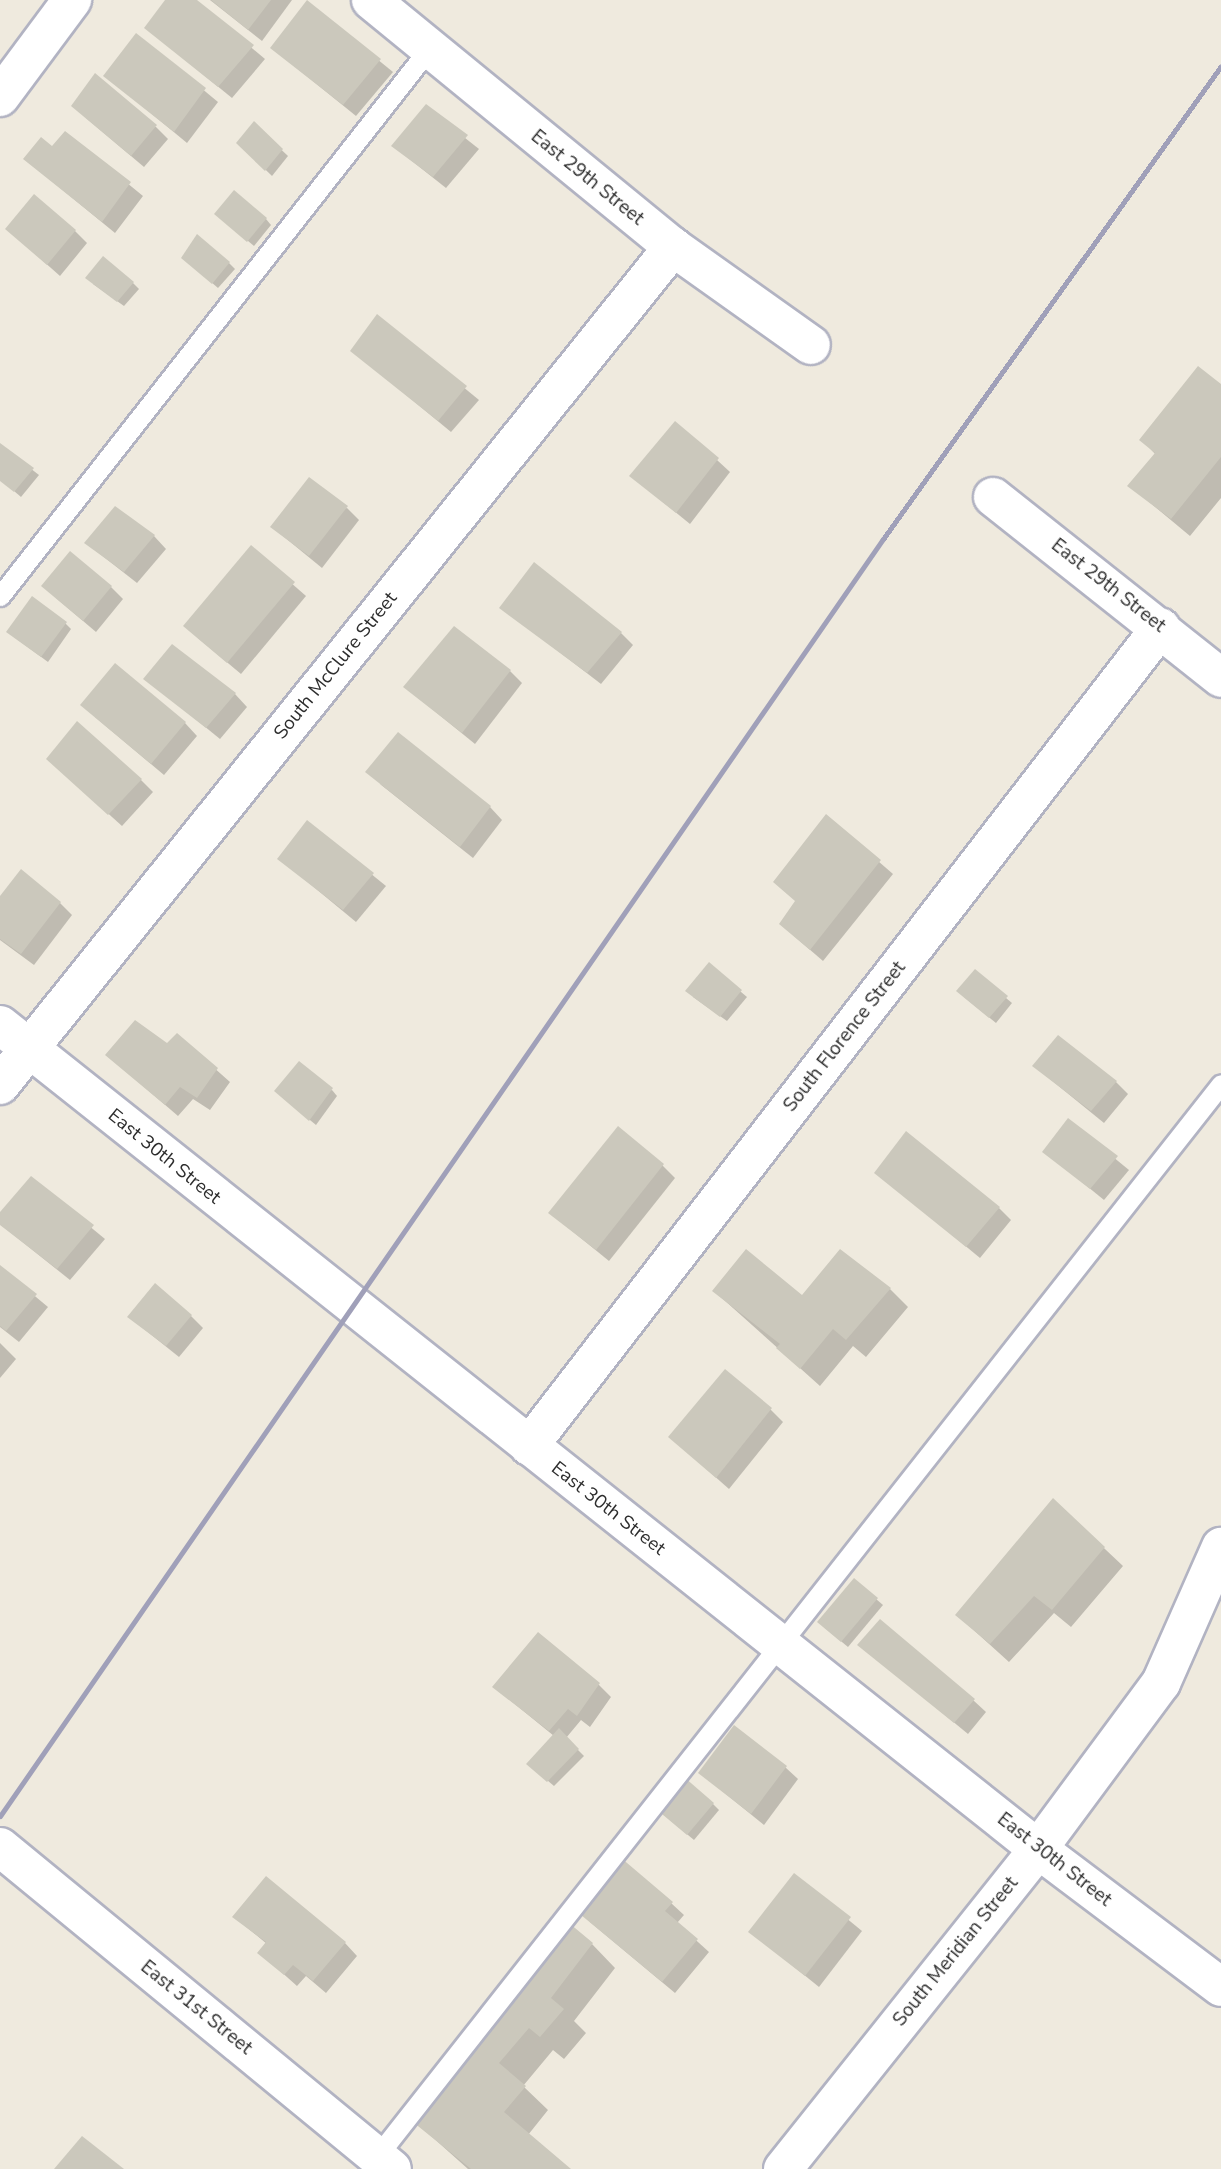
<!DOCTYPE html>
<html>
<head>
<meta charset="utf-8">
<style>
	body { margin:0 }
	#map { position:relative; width:1221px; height:2169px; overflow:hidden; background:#efeade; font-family:"Nunito Sans",sans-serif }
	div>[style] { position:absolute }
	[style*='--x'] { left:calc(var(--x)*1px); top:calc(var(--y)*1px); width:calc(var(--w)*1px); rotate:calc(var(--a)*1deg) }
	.shadow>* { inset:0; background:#0003 }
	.building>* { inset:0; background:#cbc8bc }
	.roads { filter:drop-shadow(2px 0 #b2b3c2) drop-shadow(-2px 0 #b2b3c2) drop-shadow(0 2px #b2b3c2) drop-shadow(0 -2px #b2b3c2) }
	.service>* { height:19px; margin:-9.5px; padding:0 9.5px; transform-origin:9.5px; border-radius:9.5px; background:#fff }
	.minor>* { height:38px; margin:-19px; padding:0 19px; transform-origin:19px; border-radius:19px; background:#fff }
	.rail>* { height:5px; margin:-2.5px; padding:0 2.5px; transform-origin:2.5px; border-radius:2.5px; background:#a0a0b9 }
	span { translate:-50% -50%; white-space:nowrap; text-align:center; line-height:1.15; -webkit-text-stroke:6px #fff; paint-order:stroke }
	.street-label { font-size:19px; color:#2d2d2d }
</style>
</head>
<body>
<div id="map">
	<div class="shadow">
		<i style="clip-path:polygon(167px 0,194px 0,265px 59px,232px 98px,146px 28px)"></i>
		<i style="clip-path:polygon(210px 0,292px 0,262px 41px)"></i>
		<i style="clip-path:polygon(307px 2px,393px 72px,356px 116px,272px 48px)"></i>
		<i style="clip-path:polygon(137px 35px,218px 102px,187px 143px,106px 76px)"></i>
		<i style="clip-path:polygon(426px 107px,479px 149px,446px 188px,393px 146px)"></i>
		<i style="clip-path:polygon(86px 118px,156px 127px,168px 139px,144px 167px)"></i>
		<i style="clip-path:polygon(254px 124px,288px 156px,272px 176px,238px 143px)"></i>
		<i style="clip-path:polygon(66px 133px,143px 196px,115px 233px,25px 159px,53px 149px)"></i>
		<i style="clip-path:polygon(222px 219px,266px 219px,271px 225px,254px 246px)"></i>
		<i style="clip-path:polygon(7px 229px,75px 231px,87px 243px,60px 276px)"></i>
		<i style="clip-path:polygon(189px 263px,229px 263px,235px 269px,218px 288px)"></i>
		<i style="clip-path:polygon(133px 283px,139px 289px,124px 306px,93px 284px)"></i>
		<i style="clip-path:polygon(378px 317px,479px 400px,451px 432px,353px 351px)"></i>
		<i style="clip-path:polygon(1221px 387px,1221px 498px,1190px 536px,1130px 486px,1156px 455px,1142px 440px)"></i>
		<i style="clip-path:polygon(0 445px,39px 475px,21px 497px,0 479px)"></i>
		<i style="clip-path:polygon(717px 460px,730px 472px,690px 524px,631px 476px)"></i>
		<i style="clip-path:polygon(347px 508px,359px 520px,322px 568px,272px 527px)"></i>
		<i style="clip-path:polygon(154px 536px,166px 549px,137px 583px,86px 543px)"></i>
		<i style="clip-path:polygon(251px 548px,306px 596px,241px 674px,198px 638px)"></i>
		<i style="clip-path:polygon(111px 587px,123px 599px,96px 632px,56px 598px)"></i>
		<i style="clip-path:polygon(502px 608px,621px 633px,633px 645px,601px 684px)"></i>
		<i style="clip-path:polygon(65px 623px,71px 629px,48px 662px,14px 637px)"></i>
		<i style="clip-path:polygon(510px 671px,522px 683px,475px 744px,405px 687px)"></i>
		<i style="clip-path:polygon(145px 678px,235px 694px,247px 707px,220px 739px)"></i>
		<i style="clip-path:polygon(95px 717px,185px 723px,197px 736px,164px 775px)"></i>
		<i style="clip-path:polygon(61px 771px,141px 780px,153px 792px,122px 826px)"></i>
		<i style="clip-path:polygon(380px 784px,490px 807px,502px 820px,473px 858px)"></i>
		<i style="clip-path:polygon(826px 816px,893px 874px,823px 961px,794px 936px,796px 902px)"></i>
		<i style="clip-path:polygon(307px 822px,386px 886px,356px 922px,280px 859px)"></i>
		<i style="clip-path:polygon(0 899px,60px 903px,72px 915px,34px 965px,0 940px)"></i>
		<i style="clip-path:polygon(709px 965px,747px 997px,727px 1021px,693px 997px)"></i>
		<i style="clip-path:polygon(964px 997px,1006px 998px,1012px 1003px,996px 1023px)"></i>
		<i style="clip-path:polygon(177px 1035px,230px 1082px,210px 1110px,193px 1099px,178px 1116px,107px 1055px,168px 1046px)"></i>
		<i style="clip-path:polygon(1034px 1066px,1116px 1082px,1128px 1094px,1104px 1123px)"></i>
		<i style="clip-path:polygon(332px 1090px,337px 1096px,316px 1125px,282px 1097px)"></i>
		<i style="clip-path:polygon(1068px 1120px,1129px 1170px,1104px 1200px,1045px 1152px)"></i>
		<i style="clip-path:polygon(662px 1165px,675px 1178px,609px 1261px,550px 1213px)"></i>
		<i style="clip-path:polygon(877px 1173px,999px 1208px,1011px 1220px,980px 1258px)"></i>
		<i style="clip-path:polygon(31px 1178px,105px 1239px,70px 1280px,0 1224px,0 1215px)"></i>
		<i style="clip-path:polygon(0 1267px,48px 1307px,19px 1342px,0 1327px)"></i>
		<i style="clip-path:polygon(890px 1289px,908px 1307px,866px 1357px,853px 1346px,820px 1386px,714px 1291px,802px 1298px)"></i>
		<i style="clip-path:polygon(191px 1316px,203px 1328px,179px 1357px,129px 1317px)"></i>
		<i style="clip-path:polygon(0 1343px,16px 1359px,0 1378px)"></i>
		<i style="clip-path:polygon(770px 1409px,783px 1422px,729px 1489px,670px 1437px)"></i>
		<i style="clip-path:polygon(1053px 1500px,1123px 1566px,1071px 1627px,1054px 1613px,1009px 1662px,957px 1615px)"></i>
		<i style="clip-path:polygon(854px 1580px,883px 1605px,848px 1647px,825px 1628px)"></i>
		<i style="clip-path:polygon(860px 1645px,973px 1700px,986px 1712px,968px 1734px)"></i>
		<i style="clip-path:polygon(599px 1685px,611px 1697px,590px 1727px,581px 1720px,566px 1738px,584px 1756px,554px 1786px,534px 1769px,554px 1736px,494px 1687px)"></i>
		<i style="clip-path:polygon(785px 1767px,798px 1779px,764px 1825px,700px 1773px)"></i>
		<i style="clip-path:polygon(713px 1804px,719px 1810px,694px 1840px,664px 1815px)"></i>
		<i style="clip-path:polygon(795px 1876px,862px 1931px,819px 1987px,751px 1932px)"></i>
		<i style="clip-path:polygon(671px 1903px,684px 1915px,677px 1923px,709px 1952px,675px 1993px,590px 1922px)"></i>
		<i style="clip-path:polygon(234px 1917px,345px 1943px,357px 1956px,326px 1993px,306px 1976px,297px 1986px,260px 1953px,267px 1944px)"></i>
		<i style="clip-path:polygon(592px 1944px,615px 1968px,574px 2021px,586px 2033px,564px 2059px,553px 2050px,523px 2086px,548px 2110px,528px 2135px,568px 2169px,468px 2169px,411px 2118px)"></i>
	</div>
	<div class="building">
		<i style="clip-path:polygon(165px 0,197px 0,254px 45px,218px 87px,144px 28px)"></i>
		<i style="clip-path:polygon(211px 0,271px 0,248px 30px)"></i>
		<i style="clip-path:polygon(307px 0,381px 59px,343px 105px,270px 48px)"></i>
		<i style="clip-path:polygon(136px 33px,206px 88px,174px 132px,103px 76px)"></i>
		<i style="clip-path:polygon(95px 73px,157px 125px,131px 156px,71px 106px)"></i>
		<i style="clip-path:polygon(426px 104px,468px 135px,433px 177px,391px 146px)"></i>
		<i style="clip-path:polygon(254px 121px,283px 149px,265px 171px,236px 143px)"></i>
		<i style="clip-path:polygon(65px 131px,131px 182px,102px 222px,23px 159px,41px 137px,52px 146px)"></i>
		<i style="clip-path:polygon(234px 190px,267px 218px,247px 242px,214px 214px)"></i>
		<i style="clip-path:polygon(34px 194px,76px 230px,47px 265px,5px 229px)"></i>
		<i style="clip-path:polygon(197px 234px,230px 262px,212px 284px,181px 258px)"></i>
		<i style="clip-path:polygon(103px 256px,134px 282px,117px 302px,85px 278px)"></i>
		<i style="clip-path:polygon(377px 314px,467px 386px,438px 421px,350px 351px)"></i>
		<i style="clip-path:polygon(1198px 366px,1221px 384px,1221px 457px,1171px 519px,1127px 486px,1155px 453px,1139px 440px)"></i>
		<i style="clip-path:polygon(675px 421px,719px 458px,676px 513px,629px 476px)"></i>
		<i style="clip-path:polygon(0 443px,34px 468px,14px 492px,0 481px)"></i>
		<i style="clip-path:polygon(309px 477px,348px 506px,309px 556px,270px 527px)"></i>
		<i style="clip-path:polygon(115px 506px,155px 535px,124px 572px,84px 543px)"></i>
		<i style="clip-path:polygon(251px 545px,295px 582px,227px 663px,183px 626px)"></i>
		<i style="clip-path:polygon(70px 551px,112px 586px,83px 621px,41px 586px)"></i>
		<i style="clip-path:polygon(534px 562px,622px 632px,587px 673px,499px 608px)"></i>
		<i style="clip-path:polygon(32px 596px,67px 622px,41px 657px,6px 632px)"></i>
		<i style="clip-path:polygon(454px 626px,511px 670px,462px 733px,403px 687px)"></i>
		<i style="clip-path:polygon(172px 644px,236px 693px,206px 728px,143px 679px)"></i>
		<i style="clip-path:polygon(115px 663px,186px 722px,151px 764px,80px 705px)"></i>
		<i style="clip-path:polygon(77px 721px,142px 779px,108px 815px,46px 759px)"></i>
		<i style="clip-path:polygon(398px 732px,491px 806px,460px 847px,365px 772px)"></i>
		<i style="clip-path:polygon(826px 814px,881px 860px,810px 950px,779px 924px,795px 901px,773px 882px)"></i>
		<i style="clip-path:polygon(307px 820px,374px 873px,343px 910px,277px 859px)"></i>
		<i style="clip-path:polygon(21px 869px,61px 902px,21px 954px,0 939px,0 896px)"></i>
		<i style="clip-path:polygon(709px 962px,742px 990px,720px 1017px,685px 991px)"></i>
		<i style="clip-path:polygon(975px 969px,1008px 996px,989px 1018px,956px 991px)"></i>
		<i style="clip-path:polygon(135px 1020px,167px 1043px,177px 1033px,218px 1068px,197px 1098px,180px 1087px,165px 1105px,105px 1055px)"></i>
		<i style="clip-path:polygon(1058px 1035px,1117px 1081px,1091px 1111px,1032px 1066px)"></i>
		<i style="clip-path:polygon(299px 1061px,333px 1088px,309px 1121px,274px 1091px)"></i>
		<i style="clip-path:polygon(1068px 1118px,1118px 1156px,1090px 1189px,1042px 1152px)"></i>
		<i style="clip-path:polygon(618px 1126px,664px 1164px,596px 1250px,548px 1213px)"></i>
		<i style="clip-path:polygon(906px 1131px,1000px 1207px,966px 1247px,874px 1173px)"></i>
		<i style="clip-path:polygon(31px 1176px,94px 1225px,57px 1269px,0 1225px,0 1212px)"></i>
		<i style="clip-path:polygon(746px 1249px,802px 1295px,840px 1249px,891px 1288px,846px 1340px,833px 1329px,800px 1369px,776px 1348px,780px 1344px,712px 1291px)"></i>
		<i style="clip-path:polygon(0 1265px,37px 1294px,6px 1331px,0 1326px)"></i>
		<i style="clip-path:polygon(155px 1283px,192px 1315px,166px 1346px,127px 1317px)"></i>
		<i style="clip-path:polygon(725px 1369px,772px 1408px,716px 1478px,668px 1437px)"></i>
		<i style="clip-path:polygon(1053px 1498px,1105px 1547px,1052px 1610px,1034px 1596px,990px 1644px,955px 1615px)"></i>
		<i style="clip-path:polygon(854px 1578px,878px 1598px,841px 1642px,817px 1622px)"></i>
		<i style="clip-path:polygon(880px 1619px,975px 1699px,954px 1723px,857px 1645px)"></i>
		<i style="clip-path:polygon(538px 1632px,600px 1683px,577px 1716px,568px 1709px,549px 1731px,492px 1687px)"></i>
		<i style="clip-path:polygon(734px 1725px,787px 1766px,751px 1814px,698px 1773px)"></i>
		<i style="clip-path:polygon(559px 1728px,579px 1749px,547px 1782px,526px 1764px)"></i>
		<i style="clip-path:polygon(684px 1777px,714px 1803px,687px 1835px,656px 1809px)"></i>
		<i style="clip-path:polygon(620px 1857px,673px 1902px,665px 1911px,698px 1939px,662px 1982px,575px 1910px)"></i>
		<i style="clip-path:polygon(794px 1873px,851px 1917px,805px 1976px,748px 1932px)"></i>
		<i style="clip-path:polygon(266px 1876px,346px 1942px,313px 1981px,293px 1965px,284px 1975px,257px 1953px,266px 1942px,232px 1917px)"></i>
		<i style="clip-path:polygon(569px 1923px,593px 1943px,551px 1998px,564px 2009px,540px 2037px,529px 2028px,499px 2063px,526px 2086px,504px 2112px,571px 2169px,471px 2169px,408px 2118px)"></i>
		<i style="clip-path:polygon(82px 2136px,124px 2169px,54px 2169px)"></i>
	</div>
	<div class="roads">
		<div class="service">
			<i style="--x:0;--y:596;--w:694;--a:-51.91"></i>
			<i style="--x:374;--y:2160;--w:1369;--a:-51.79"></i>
		</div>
		<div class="minor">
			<i style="--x:371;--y:0;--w:390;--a:39.3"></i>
			<i style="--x:673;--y:247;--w:169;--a:35.4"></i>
			<i style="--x:0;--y:97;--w:121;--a:-53.4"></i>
			<i style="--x:993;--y:497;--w:291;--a:38.4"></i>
			<i style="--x:0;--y:1025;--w:1325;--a:38.44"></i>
			<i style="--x:1038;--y:1849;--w:229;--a:37"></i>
			<i style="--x:0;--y:1085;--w:1075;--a:-51.23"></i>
			<i style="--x:529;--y:1446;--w:1034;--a:-52.34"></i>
			<i style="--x:0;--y:1847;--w:507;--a:39.4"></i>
			<i style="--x:783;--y:2169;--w:409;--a:-51.4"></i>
			<i style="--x:1038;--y:1849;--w:207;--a:-53.5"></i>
			<i style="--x:1161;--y:1683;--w:149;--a:-66.2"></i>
		</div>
	</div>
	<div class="rail">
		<i style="--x:0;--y:1816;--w:1553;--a:-55.34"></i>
		<i style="--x:883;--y:539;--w:581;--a:-54.45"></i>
	</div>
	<div class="street-label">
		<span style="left:587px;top:178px;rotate:39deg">East 29th Street</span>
		<span style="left:1108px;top:586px;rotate:38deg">East 29th Street</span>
		<span style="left:336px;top:666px;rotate:-51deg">South McClure Street</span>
		<span style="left:845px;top:1037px;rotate:-52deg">South Florence Street</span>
		<span style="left:164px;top:1157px;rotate:39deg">East 30th Street</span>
		<span style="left:608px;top:1509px;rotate:38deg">East 30th Street</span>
		<span style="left:1054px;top:1860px;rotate:38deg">East 30th Street</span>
		<span style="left:956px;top:1952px;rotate:-51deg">South Meridian Street</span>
		<span style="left:196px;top:2008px;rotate:39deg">East 31st Street</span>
	</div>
</div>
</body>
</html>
